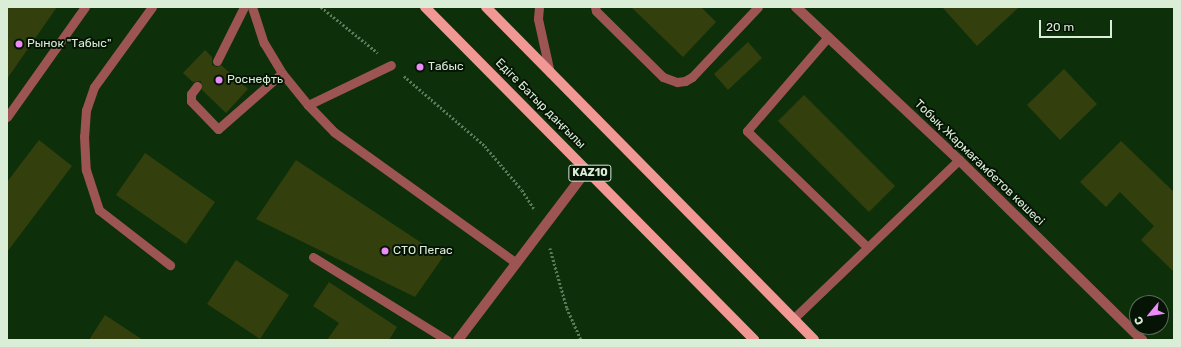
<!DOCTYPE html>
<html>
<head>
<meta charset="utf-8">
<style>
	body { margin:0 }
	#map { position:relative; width:1181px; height:347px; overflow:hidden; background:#0d300a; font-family:Rubik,sans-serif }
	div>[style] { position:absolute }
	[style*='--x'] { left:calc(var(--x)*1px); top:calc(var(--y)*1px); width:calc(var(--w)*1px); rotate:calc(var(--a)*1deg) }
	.building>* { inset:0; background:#333f0c }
	.path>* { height:2.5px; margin-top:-1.25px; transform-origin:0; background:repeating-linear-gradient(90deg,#5d7a5a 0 2px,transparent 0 4px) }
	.service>* { height:9px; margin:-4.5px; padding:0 4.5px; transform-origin:4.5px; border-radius:4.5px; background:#9d5553 }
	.minor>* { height:10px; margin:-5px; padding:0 5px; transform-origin:5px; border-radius:5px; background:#9d5553 }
	.primary>* { height:10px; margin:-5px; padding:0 5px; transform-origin:5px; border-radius:5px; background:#f19794 }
	.dots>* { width:11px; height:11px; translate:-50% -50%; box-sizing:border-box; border:2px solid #061405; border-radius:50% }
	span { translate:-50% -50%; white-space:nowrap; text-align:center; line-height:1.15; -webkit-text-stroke:4px #061405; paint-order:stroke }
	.shield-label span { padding:1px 3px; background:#061405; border:1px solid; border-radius:3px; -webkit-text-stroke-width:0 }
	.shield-label { font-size:11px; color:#daeed7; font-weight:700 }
	.poi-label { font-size:12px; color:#daeed7 }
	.left { translate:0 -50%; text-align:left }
	.street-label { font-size:12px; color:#daeed7 }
	.frame { position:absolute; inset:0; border:8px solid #daeed7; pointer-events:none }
	.north { position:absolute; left:1129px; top:295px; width:40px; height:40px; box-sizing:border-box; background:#061405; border:1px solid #5b6b59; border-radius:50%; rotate:241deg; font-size:11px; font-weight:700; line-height:16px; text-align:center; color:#daeed7 }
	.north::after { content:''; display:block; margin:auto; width:14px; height:18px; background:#ec8cfa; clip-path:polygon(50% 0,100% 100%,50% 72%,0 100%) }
	.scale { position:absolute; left:1039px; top:20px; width:73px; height:18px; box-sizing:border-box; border:2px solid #daeed7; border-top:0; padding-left:5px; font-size:12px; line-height:14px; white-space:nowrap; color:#daeed7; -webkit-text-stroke:3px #061405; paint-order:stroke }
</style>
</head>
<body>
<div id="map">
	<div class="building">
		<i style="clip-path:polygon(7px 7px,57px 7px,7px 79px)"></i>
		<i style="clip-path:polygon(631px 7px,701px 7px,716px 22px,683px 57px)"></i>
		<i style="clip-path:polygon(942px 7px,1019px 7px,977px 46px)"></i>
		<i style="clip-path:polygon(748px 42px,762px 58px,728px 90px,714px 74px)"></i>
		<i style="clip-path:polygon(205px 50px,212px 57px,212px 65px,217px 67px,221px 65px,248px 89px,226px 113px,202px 90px,201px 81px,193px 82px,183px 73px)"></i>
		<i style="clip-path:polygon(1064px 69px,1097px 104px,1060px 140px,1027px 105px)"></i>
		<i style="clip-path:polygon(804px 95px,895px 186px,869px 212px,778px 121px)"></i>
		<i style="clip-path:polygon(39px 140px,72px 166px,7px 252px,7px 182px)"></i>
		<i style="clip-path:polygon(1121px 141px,1174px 192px,1174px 272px,1141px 240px,1154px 226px,1120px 192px,1106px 207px,1080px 182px)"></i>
		<i style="clip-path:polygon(145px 153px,215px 202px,186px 244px,116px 195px)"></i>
		<i style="clip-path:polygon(296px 160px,443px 257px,415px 297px,256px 219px)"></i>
		<i style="clip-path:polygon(236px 260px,289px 295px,260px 339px,207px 304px)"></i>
		<i style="clip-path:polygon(329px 282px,397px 327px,389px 340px,327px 340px,339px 323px,313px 306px)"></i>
		<i style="clip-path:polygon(105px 315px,143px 340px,89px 340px)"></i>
	</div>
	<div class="path">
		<i style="--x:321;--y:7;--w:73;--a:38.9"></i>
		<i style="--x:404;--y:76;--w:107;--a:40.8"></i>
		<i style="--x:485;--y:146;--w:57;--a:49.9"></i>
		<i style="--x:522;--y:190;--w:24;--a:57"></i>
		<i style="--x:550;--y:248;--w:62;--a:74.2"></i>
		<i style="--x:567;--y:308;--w:35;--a:66"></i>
	</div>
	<div class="service">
		<i style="--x:152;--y:7;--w:99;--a:125.9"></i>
		<i style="--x:94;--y:87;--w:24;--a:109"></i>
		<i style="--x:86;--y:110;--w:26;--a:94"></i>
		<i style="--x:84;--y:136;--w:34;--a:87"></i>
		<i style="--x:86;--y:170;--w:42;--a:72"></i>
		<i style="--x:99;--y:210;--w:90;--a:37.8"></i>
		<i style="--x:252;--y:7;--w:38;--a:72"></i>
		<i style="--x:264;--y:43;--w:35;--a:59"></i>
		<i style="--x:282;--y:73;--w:41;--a:50.9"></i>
		<i style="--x:308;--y:105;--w:92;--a:-25.7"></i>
		<i style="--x:539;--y:7;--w:12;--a:95"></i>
		<i style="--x:538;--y:19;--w:55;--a:77.5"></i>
		<i style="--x:595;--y:7;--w:4;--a:76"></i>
		<i style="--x:596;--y:11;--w:94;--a:44.6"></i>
		<i style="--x:663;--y:77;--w:15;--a:20"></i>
		<i style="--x:677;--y:82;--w:8;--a:-7"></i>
		<i style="--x:685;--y:81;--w:8;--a:-30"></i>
		<i style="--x:692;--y:77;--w:96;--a:-46.7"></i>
		<i style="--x:828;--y:37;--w:124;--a:130.8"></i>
		<i style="--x:747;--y:131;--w:167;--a:44"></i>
		<i style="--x:217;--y:61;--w:60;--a:-63.4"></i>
		<i style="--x:197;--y:86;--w:10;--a:127"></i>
		<i style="--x:191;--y:94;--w:7;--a:90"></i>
		<i style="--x:191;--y:101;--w:39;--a:46"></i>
		<i style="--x:218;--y:129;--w:85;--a:-41.2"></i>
		<i style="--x:308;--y:105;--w:37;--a:46"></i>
		<i style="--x:334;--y:132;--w:224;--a:35.7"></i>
		<i style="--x:7;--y:117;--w:135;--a:-54.7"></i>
		<i style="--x:313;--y:257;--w:158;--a:31.8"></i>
		<i style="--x:793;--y:319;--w:230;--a:-43.8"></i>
	</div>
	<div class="minor">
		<i style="--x:796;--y:7;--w:224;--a:43.2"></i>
		<i style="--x:959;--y:160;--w:257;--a:44.5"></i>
		<i style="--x:458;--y:340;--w:213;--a:-52.8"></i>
	</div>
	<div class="primary">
		<i style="--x:425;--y:7;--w:468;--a:45.3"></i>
		<i style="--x:486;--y:7;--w:467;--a:45.4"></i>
	</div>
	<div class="dots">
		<i style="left:19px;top:44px;background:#ec8cfa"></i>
		<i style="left:420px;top:67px;background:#ec8cfa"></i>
		<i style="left:219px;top:80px;background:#ec8cfa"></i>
		<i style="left:385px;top:251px;background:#ec8cfa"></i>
	</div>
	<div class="shield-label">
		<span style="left:590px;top:173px">KAZ10</span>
	</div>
	<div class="poi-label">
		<span class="left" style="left:27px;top:44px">Рынок "Табыс"</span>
		<span class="left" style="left:428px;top:67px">Табыс</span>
		<span class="left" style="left:227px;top:80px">Роснефть</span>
		<span class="left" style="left:393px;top:251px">СТО Пегас</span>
	</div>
	<div class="street-label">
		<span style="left:540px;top:104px;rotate:45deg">Едіге Батыр даңғылы</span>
		<span style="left:979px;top:163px;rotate:44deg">Тобық Жармағамбетов көшесі</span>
	</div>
	<div class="frame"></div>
	<div class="north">С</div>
	<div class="scale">20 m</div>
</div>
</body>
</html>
